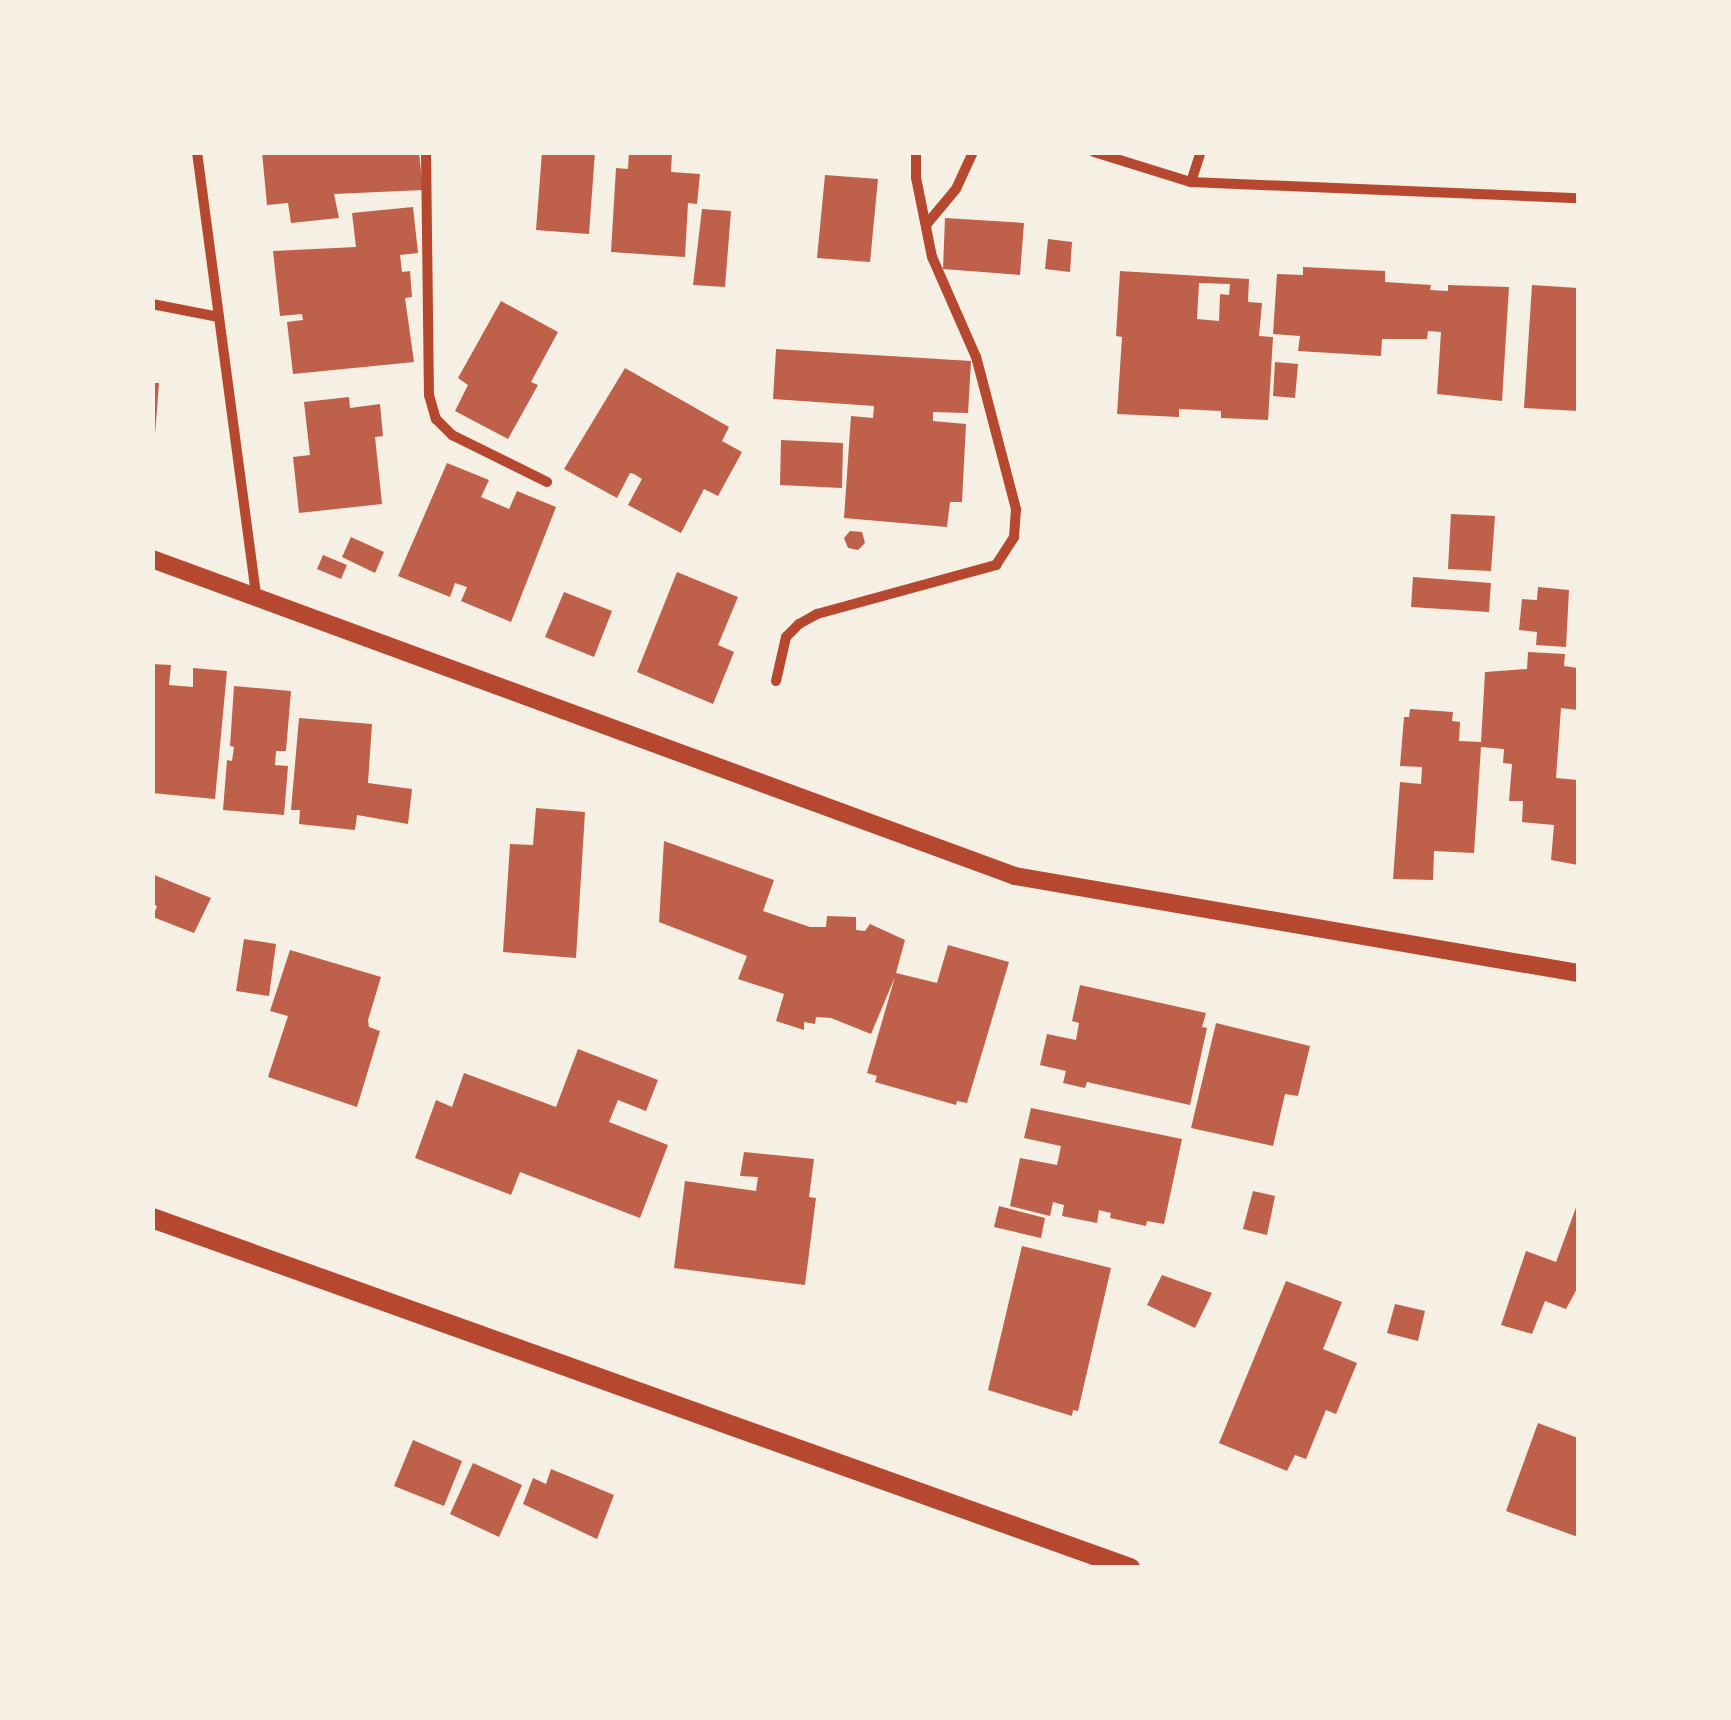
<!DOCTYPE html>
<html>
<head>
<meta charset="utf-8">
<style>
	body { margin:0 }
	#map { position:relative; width:1731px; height:1720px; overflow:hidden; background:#f6efe4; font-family:"Sofia Sans Condensed",sans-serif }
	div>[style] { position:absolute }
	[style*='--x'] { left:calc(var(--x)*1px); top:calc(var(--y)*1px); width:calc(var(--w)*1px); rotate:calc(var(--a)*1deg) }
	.building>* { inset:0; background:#bf614a }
	.minor>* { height:10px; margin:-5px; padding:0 5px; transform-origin:5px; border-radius:5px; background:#b5482f }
	.tertiary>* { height:18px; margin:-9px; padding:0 9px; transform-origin:9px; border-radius:9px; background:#b5482f }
	.secondary>* { height:20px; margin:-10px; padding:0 10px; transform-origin:10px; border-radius:10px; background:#b5482f }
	span { translate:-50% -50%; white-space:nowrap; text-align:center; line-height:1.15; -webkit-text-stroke:9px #f6efe4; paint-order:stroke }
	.frame { position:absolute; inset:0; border:155px solid #f6efe4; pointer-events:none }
</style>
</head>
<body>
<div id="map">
	<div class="building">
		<i style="clip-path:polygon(262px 152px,419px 152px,423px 190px,334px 194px,339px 218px,291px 223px,288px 203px,267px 205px)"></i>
		<i style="clip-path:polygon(542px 152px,595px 152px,589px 234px,536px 230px)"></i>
		<i style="clip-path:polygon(629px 152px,672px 152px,671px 172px,700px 174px,697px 204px,688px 203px,685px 257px,611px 252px,616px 168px,628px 169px)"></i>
		<i style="clip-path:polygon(825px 175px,878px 179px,870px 262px,817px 258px)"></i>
		<i style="clip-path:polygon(413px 207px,418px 253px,400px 255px,402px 272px,410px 271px,412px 297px,405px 298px,414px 362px,293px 374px,287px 322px,303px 320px,302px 314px,280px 316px,273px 251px,356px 247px,352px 213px)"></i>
		<i style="clip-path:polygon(702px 209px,731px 211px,725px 287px,693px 285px)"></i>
		<i style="clip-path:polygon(945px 218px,1024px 223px,1020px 275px,943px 269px)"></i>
		<i style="clip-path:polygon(1048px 239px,1072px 242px,1070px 272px,1045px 269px)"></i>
		<i style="clip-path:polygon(1303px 267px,1385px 271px,1385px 282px,1431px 285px,1430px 290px,1448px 291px,1448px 285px,1509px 287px,1502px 401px,1437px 394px,1441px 332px,1428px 331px,1427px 339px,1382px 339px,1381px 356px,1298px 351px,1300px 336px,1273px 334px,1277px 274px,1303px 275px)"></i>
		<i style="clip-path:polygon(evenodd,1120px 271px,1249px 279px,1248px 302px,1262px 303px,1259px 336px,1273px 337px,1268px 420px,1221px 418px,1221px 411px,1179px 409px,1179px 417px,1117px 414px,1122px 337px,1116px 336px,1120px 271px,1199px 283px,1230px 284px,1229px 295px,1220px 294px,1219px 321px,1197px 319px,1199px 283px)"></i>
		<i style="clip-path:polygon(1532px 285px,1578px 288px,1578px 411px,1524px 408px)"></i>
		<i style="clip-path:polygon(501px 301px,558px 332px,531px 382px,538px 385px,508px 439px,455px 411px,468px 385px,458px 378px)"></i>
		<i style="clip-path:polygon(776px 349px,971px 361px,968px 413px,933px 412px,933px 421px,966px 424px,962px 502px,950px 502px,947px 527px,844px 518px,851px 416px,873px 418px,874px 406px,773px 399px)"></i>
		<i style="clip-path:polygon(1275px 362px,1298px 364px,1295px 398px,1273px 396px)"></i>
		<i style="clip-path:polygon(625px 368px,729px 427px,722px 441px,742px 452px,718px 496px,704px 489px,681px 533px,628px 505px,642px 479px,634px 474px,630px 473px,617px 498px,564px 469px)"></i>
		<i style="clip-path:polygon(152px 383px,159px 383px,155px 435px,152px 434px)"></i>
		<i style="clip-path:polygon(349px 397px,350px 408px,380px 404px,383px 436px,375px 437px,382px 504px,299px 513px,293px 457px,310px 455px,304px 402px)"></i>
		<i style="clip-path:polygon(781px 440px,843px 443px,842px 488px,780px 485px)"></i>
		<i style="clip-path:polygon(447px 463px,489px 480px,481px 497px,509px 509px,517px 491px,556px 507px,511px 622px,461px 601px,467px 587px,455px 583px,450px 597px,398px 576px)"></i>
		<i style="clip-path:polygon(1451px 514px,1495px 516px,1491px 571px,1448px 569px)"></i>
		<i style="clip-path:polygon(850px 531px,862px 532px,865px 543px,858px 550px,848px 548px,844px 538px)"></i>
		<i style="clip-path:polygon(351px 537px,384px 552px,375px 573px,342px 557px)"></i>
		<i style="clip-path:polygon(323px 555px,347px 565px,341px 579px,317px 569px)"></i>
		<i style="clip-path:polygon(677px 572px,738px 597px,718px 645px,734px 652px,713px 704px,637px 672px)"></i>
		<i style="clip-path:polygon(1413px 577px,1491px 583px,1489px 612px,1411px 607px)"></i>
		<i style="clip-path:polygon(1538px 587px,1569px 590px,1566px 647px,1536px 645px,1537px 632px,1519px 630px,1522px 599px,1537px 600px)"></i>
		<i style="clip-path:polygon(564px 592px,612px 611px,594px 657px,545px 637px)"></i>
		<i style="clip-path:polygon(1528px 652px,1565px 654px,1564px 666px,1578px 668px,1578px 710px,1561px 708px,1556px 778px,1578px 780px,1578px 865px,1551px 860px,1554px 825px,1522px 822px,1523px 801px,1509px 801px,1512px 764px,1503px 763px,1504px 749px,1481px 747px,1474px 853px,1434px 851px,1433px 880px,1393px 879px,1400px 782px,1421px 784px,1422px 767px,1400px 766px,1404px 717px,1409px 717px,1410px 709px,1453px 712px,1452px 721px,1460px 722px,1459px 741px,1481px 742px,1485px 672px,1527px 669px)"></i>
		<i style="clip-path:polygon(152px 664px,171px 665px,169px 685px,193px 687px,193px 668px,227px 671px,215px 799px,152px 793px)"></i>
		<i style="clip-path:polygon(234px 686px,291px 691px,286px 751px,276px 751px,275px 765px,288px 766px,284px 815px,223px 810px,227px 760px,232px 761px,234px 747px,230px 746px)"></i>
		<i style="clip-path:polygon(299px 718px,372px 724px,368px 783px,412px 789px,408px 824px,357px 815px,355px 830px,299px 824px,300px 810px,291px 810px)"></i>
		<i style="clip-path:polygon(536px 808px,585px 812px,576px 958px,503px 952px,510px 844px,533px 845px)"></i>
		<i style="clip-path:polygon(664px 841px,774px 880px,763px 911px,810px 927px,826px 927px,827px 916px,856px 917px,856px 930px,865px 931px,870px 924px,905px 940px,896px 973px,937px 983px,948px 945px,1009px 962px,967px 1103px,957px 1101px,956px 1105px,875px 1082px,877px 1076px,867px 1073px,895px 977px,871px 1034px,831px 1018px,816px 1017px,815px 1024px,804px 1022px,804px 1030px,776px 1021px,784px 994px,738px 979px,747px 956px,659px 922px)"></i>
		<i style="clip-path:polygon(152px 874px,211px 898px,194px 933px,153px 917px,157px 906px,152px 904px)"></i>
		<i style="clip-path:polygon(244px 939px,276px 944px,269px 996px,236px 991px)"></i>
		<i style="clip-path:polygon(290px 950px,381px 977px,368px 1020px,369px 1027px,380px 1031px,357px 1107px,268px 1077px,288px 1016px,270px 1011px)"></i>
		<i style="clip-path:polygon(1080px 985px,1206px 1013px,1202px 1027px,1207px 1028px,1190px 1105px,1087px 1082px,1085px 1088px,1063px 1083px,1066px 1071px,1040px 1065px,1047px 1034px,1076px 1040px,1079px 1023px,1072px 1021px)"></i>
		<i style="clip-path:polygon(1216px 1023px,1310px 1046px,1298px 1096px,1285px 1094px,1273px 1146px,1191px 1128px)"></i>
		<i style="clip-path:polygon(578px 1049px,658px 1080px,646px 1111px,618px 1100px,609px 1122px,668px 1145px,640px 1218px,520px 1172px,511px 1195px,415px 1158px,436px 1100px,452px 1107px,464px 1073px,556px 1107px)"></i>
		<i style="clip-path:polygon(1031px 1108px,1182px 1139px,1164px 1224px,1147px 1221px,1146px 1226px,1110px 1218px,1111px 1213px,1099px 1210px,1097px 1223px,1062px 1216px,1064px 1205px,1053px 1202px,1050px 1216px,1010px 1206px,1020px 1158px,1057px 1165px,1061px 1146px,1024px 1138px)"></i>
		<i style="clip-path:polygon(744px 1152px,814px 1159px,809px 1197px,816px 1198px,805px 1285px,674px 1268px,685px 1181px,756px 1191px,758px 1177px,740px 1176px)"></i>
		<i style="clip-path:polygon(1253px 1191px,1275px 1196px,1267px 1235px,1243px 1229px)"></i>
		<i style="clip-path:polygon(1578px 1202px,1578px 1287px,1566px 1309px,1545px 1301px,1532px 1334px,1501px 1325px,1526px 1251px,1556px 1262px)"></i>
		<i style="clip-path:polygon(999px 1206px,1045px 1218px,1041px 1238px,994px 1227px)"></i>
		<i style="clip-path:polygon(1022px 1246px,1111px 1268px,1078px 1411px,1073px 1410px,1072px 1416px,988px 1390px)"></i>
		<i style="clip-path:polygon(1162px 1275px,1212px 1293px,1195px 1328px,1147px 1305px)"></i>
		<i style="clip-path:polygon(1286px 1281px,1342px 1302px,1323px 1349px,1357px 1363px,1336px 1414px,1326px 1410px,1306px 1459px,1295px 1455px,1287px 1471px,1219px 1443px)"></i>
		<i style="clip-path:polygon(1395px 1304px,1425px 1311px,1418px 1341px,1387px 1333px)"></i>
		<i style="clip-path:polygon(1538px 1423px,1578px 1438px,1578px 1537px,1506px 1511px)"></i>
		<i style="clip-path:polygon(413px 1440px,462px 1461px,444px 1506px,394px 1486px)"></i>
		<i style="clip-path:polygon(473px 1463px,522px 1485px,499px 1537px,450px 1514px)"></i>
		<i style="clip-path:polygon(551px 1469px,614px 1495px,597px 1539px,523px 1504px,533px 1478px,546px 1484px)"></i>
	</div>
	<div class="minor">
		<i style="--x:197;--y:152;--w:449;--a:82.4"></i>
		<i style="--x:426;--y:152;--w:243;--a:89.3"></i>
		<i style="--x:429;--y:395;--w:25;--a:74"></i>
		<i style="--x:436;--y:419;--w:23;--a:45"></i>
		<i style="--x:452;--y:435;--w:106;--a:26.3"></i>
		<i style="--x:1094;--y:152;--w:102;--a:17.2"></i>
		<i style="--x:1191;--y:182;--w:387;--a:2.4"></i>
		<i style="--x:1191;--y:182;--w:32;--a:-72"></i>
		<i style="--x:926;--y:225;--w:47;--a:-50.2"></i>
		<i style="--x:956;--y:189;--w:41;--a:-65.3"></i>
		<i style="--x:152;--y:304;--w:68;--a:11"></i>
		<i style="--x:776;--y:681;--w:45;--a:-77.2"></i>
		<i style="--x:786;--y:637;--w:18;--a:-45"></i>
		<i style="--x:799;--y:624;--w:21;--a:-29"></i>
		<i style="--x:817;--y:614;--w:186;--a:-15.3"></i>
		<i style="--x:996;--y:565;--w:33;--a:-57"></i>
		<i style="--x:1014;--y:537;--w:28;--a:-86"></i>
		<i style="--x:1016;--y:509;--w:157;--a:-104.7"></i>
		<i style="--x:976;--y:357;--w:109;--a:-113.7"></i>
		<i style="--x:932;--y:257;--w:81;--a:-101.4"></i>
		<i style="--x:916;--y:178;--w:26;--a:-90"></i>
	</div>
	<div class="tertiary">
		<i style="--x:152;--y:559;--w:919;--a:20.17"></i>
		<i style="--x:1015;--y:876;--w:571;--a:9.78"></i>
	</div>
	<div class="secondary">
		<i style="--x:152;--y:1218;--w:1039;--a:19.69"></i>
	</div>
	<div class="frame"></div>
</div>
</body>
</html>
